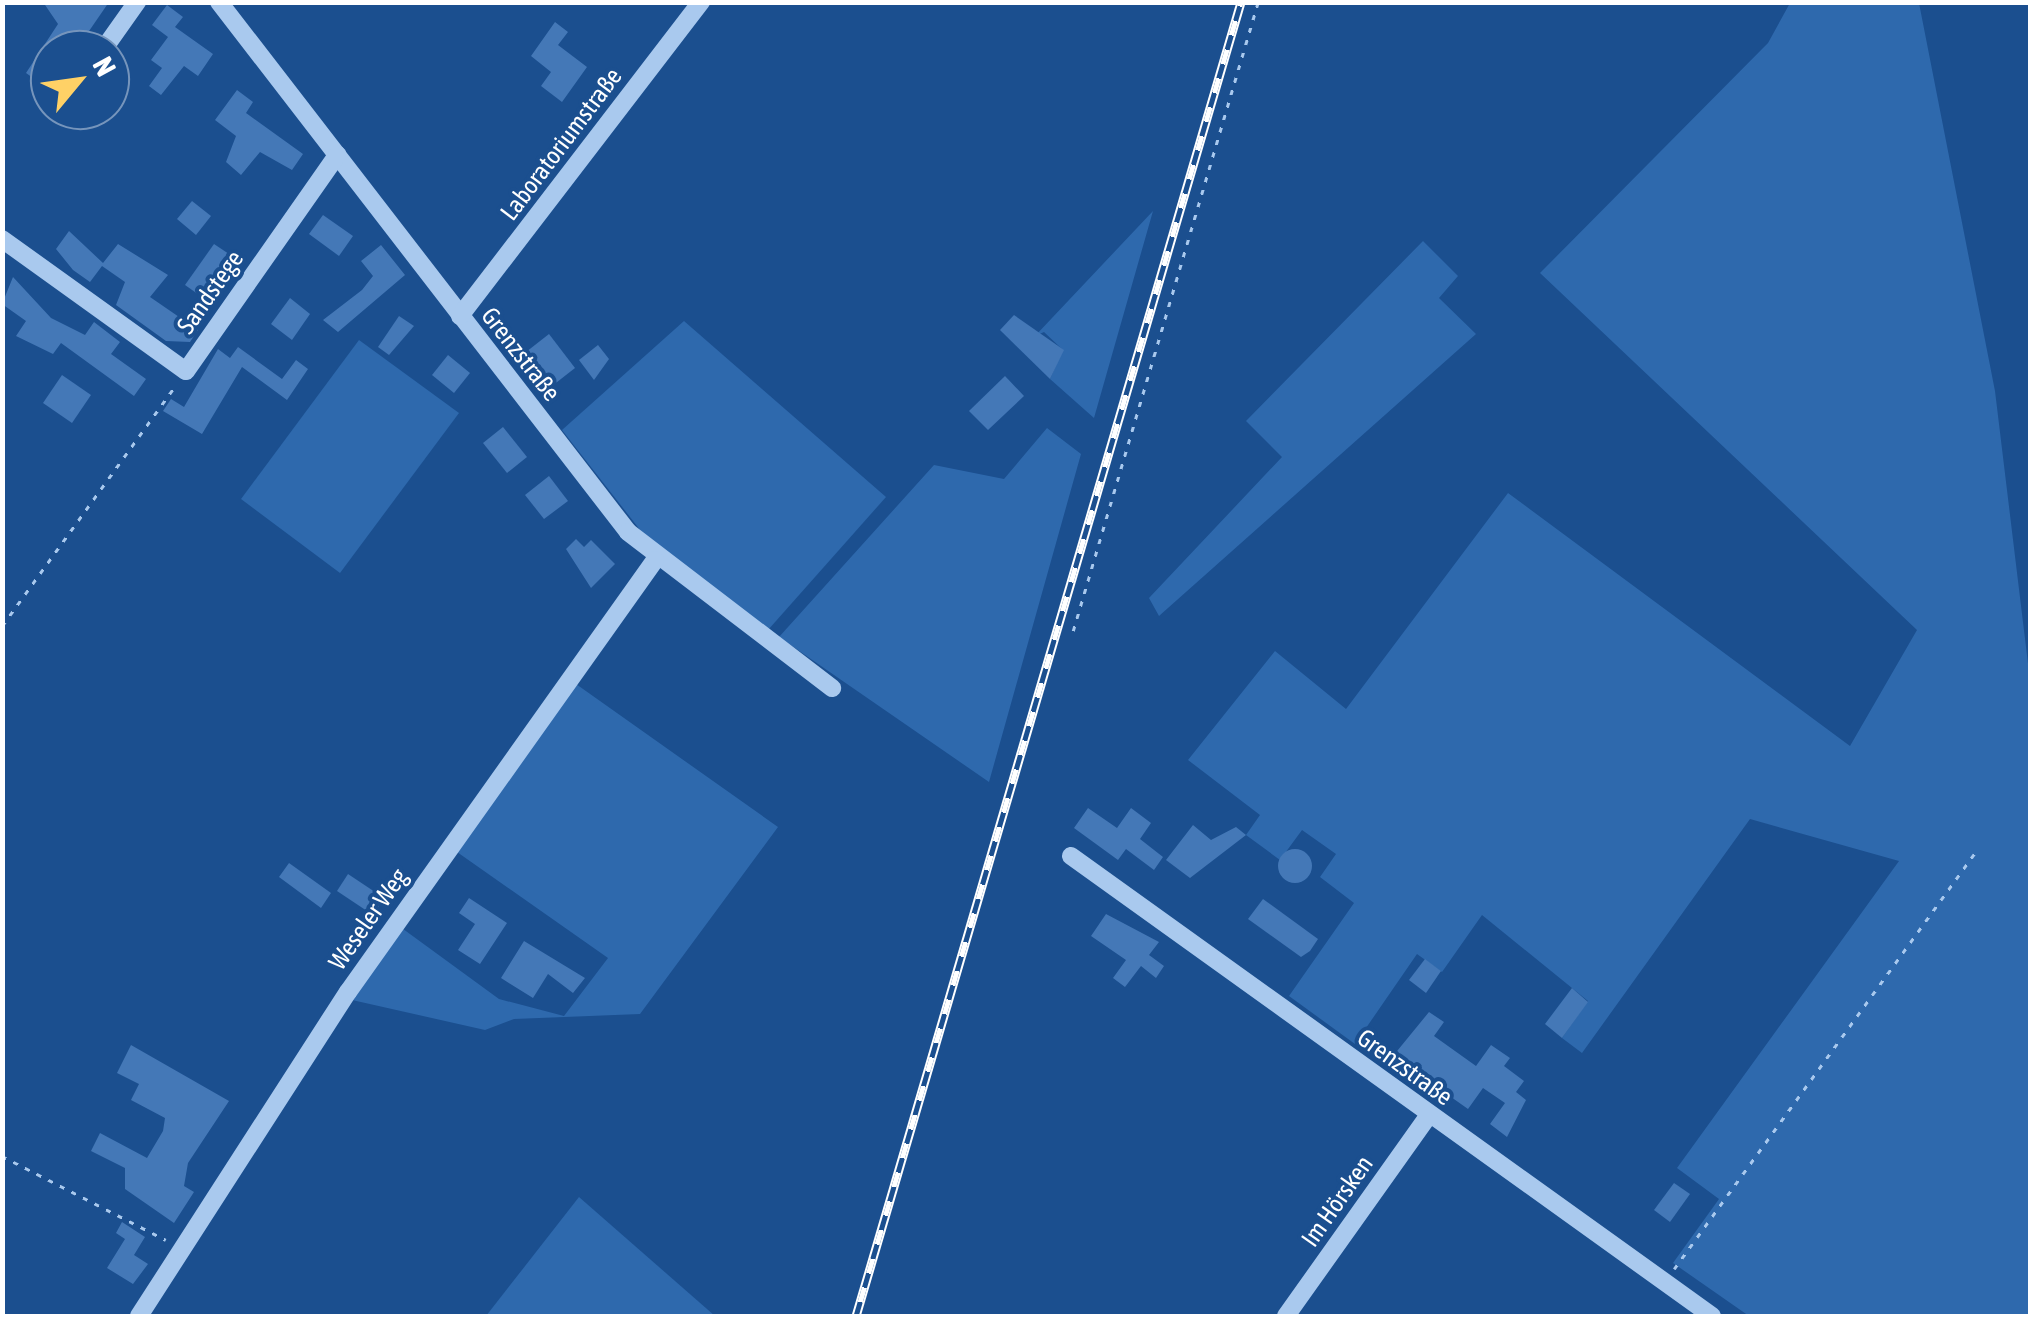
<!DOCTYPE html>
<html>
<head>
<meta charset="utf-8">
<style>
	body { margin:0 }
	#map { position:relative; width:2033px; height:1319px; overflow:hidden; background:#1b4f8f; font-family:"Asap Condensed",sans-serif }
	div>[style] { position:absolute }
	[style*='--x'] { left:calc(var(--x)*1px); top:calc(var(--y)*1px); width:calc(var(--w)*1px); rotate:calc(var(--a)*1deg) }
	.green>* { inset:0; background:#2e69ad }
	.building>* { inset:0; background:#4478b7 }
	.round { border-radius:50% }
	.path>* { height:2.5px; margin-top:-1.25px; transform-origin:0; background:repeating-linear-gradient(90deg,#a9c9ee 0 5px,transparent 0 13px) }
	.minor>* { height:18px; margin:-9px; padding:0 9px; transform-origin:9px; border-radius:9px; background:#a9c9ee }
	.rail>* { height:9px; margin-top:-4.5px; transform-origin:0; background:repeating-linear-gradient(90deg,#1b4f8f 0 15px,#fff 0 30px); box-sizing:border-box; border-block:2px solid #fff }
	span { translate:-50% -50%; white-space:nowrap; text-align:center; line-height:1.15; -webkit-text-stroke:8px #1b4f8f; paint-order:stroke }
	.street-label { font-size:25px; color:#fff }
	.frame { position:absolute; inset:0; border:5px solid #fff; pointer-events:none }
	.north { position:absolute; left:30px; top:30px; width:100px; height:100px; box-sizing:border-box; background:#1b4f8f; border:2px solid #7695bc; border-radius:50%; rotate:61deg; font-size:28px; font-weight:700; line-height:40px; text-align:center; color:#fff }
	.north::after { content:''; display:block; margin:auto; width:35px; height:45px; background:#ffd166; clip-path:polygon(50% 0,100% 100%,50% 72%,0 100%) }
</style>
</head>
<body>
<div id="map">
	<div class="green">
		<i style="clip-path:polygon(1790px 3px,1919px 3px,1995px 391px,2030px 680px,2030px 1316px,1749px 1316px,1673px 1263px,1719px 1199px,1677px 1168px,1899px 861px,1750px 819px,1582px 1053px,1562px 1038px,1588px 1001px,1482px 915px,1442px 972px,1417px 954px,1355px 1044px,1289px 996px,1354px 903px,1320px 877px,1336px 854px,1302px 830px,1280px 860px,1246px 835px,1260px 815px,1188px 760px,1275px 651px,1346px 709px,1508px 493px,1850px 746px,1917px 630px,1540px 273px,1768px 43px)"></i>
		<i style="clip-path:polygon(1153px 211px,1094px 418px,1050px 379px,1063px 350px,1044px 332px,1035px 336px)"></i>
		<i style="clip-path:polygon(1423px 241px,1458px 276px,1439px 298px,1476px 334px,1159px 616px,1149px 598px,1282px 457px,1246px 421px)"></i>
		<i style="clip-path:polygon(684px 321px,886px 497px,768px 630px,655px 549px,562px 430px)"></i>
		<i style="clip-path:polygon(359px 340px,459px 413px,340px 573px,241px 499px)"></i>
		<i style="clip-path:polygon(1047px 428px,1081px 454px,989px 782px,779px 637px,934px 465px,1004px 479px)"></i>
		<i style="clip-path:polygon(576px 684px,778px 827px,640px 1014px,514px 1019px,485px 1030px,352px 1000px,399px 926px,499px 999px,564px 1016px,608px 958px,457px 852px)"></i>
		<i style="clip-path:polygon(579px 1197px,715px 1316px,486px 1316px)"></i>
	</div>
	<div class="building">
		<i style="clip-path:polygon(43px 2px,109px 2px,76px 50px,50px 50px,50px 90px,26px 73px,58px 24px)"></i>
		<i style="clip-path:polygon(167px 5px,183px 17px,175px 27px,213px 54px,198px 76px,184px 66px,161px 95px,149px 86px,162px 68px,151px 60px,168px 37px,152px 25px)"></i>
		<i style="clip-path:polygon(555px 22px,568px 32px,558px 45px,587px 67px,562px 102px,541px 86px,551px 72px,531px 56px)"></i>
		<i style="clip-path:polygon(237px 90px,253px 102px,246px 113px,303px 154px,292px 170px,260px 152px,241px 175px,226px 162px,236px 136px,215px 120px)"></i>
		<i style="clip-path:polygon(192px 201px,211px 216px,196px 235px,177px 219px)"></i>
		<i style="clip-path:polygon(323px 215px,353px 236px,339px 256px,309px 234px)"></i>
		<i style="clip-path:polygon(69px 231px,103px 263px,118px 244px,168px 275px,150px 297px,198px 330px,190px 342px,166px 341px,116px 305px,125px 282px,102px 266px,90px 282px,73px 270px,56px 249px)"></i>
		<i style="clip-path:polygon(214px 244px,229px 254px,202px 297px,185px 285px)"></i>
		<i style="clip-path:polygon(381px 245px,405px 275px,338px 332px,323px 320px,362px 290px,373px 276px,361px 261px)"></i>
		<i style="clip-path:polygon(13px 277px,51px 318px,85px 335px,94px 322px,120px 342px,111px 354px,146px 379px,134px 396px,61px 343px,53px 354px,16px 336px,26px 321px,2px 304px)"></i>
		<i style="clip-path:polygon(290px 298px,310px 314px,292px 340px,271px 324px)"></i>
		<i style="clip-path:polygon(1014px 315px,1064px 350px,1050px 379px,1000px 330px)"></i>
		<i style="clip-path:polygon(399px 316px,414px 326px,389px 355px,378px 347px)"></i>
		<i style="clip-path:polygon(549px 334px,575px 368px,552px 386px,526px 352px)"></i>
		<i style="clip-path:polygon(598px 345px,609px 359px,594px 380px,579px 360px)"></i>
		<i style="clip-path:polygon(238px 347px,282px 379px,296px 360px,308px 369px,287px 400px,242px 367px,202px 434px,163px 411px,171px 399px,184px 407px,218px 349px,230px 358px)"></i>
		<i style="clip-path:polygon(448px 355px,470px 373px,454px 393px,432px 375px)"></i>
		<i style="clip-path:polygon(62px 375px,91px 395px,72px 423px,43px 403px)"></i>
		<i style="clip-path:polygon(1005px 376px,1024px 396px,988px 430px,969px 411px)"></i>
		<i style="clip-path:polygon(503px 427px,527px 457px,507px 473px,483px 443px)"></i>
		<i style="clip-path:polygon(549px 476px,568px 501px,544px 519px,525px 495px)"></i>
		<i style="clip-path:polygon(576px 539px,584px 547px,591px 540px,615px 564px,591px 588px,566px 549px)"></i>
		<i style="clip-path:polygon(1088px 808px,1117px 828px,1131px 808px,1151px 823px,1140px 839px,1163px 857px,1154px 870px,1126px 849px,1118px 860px,1074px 828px)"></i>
		<i style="clip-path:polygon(1193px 825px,1211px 840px,1236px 827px,1246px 835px,1190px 878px,1166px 860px)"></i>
		<i class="round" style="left:1278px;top:849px;width:34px;height:34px"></i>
		<i style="clip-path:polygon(289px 863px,331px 893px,321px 908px,279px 877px)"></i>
		<i style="clip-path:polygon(348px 874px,384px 898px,373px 915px,337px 891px)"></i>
		<i style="clip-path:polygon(469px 898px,507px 923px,480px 964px,458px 950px,475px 924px,459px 913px)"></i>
		<i style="clip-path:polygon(1263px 899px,1318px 939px,1310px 951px,1301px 957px,1248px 919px)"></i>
		<i style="clip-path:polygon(1106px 914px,1159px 942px,1149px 955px,1164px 966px,1156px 978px,1141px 966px,1125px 987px,1113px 978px,1126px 960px,1091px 936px)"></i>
		<i style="clip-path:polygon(524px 941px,585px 978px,573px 993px,548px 974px,533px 998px,501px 978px)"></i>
		<i style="clip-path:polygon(1425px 959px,1441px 971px,1426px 993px,1409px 980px)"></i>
		<i style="clip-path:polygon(1572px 988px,1588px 1002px,1562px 1038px,1545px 1024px)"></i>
		<i style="clip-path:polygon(1429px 1012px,1444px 1022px,1434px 1036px,1476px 1066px,1491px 1045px,1510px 1058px,1504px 1066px,1524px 1081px,1516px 1092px,1526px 1100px,1507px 1137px,1490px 1124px,1505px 1103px,1483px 1088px,1468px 1109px,1393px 1056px)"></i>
		<i style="clip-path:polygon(131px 1045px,229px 1101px,188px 1163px,184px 1186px,194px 1192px,174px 1223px,125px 1189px,125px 1168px,91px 1151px,100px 1133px,147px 1158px,163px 1131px,165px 1118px,131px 1100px,139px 1084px,117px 1073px)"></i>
		<i style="clip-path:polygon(1674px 1183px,1690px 1194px,1670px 1222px,1654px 1210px)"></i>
		<i style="clip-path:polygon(122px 1222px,145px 1237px,134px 1255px,148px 1264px,133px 1284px,107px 1268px,125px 1239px,116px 1233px)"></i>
	</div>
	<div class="path">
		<i style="--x:2;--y:626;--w:297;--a:-54.2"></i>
		<i style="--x:1073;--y:631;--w:656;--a:-73.61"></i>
		<i style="--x:2;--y:1156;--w:184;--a:27.1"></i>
		<i style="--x:1674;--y:1269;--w:517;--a:-54.13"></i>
	</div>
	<div class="minor">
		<i style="--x:219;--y:2;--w:669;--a:52.34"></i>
		<i style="--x:628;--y:532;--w:257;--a:37.4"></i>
		<i style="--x:103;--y:50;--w:59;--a:-54.7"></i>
		<i style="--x:2;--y:239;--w:226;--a:35.7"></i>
		<i style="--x:186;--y:371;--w:264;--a:-55"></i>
		<i style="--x:460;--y:316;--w:396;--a:-52.5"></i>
		<i style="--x:1071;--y:856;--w:789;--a:35.66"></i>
		<i style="--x:139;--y:1316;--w:386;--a:-57.2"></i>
		<i style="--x:348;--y:992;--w:530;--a:-54.6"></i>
		<i style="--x:1286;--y:1316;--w:247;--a:-54.6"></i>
	</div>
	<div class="rail">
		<i style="--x:856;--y:1316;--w:1369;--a:-73.67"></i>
	</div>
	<div class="street-label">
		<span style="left:561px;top:144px;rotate:-53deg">Laboratoriumstraße</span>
		<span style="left:210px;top:292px;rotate:-55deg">Sandstege</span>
		<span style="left:521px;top:354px;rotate:52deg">Grenzstraße</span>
		<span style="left:368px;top:919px;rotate:-55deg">Weseler Weg</span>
		<span style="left:1405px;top:1067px;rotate:36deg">Grenzstraße</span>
		<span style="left:1337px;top:1201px;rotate:-55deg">Im Hörsken</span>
	</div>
	<div class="frame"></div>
	<div class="north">N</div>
</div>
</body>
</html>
